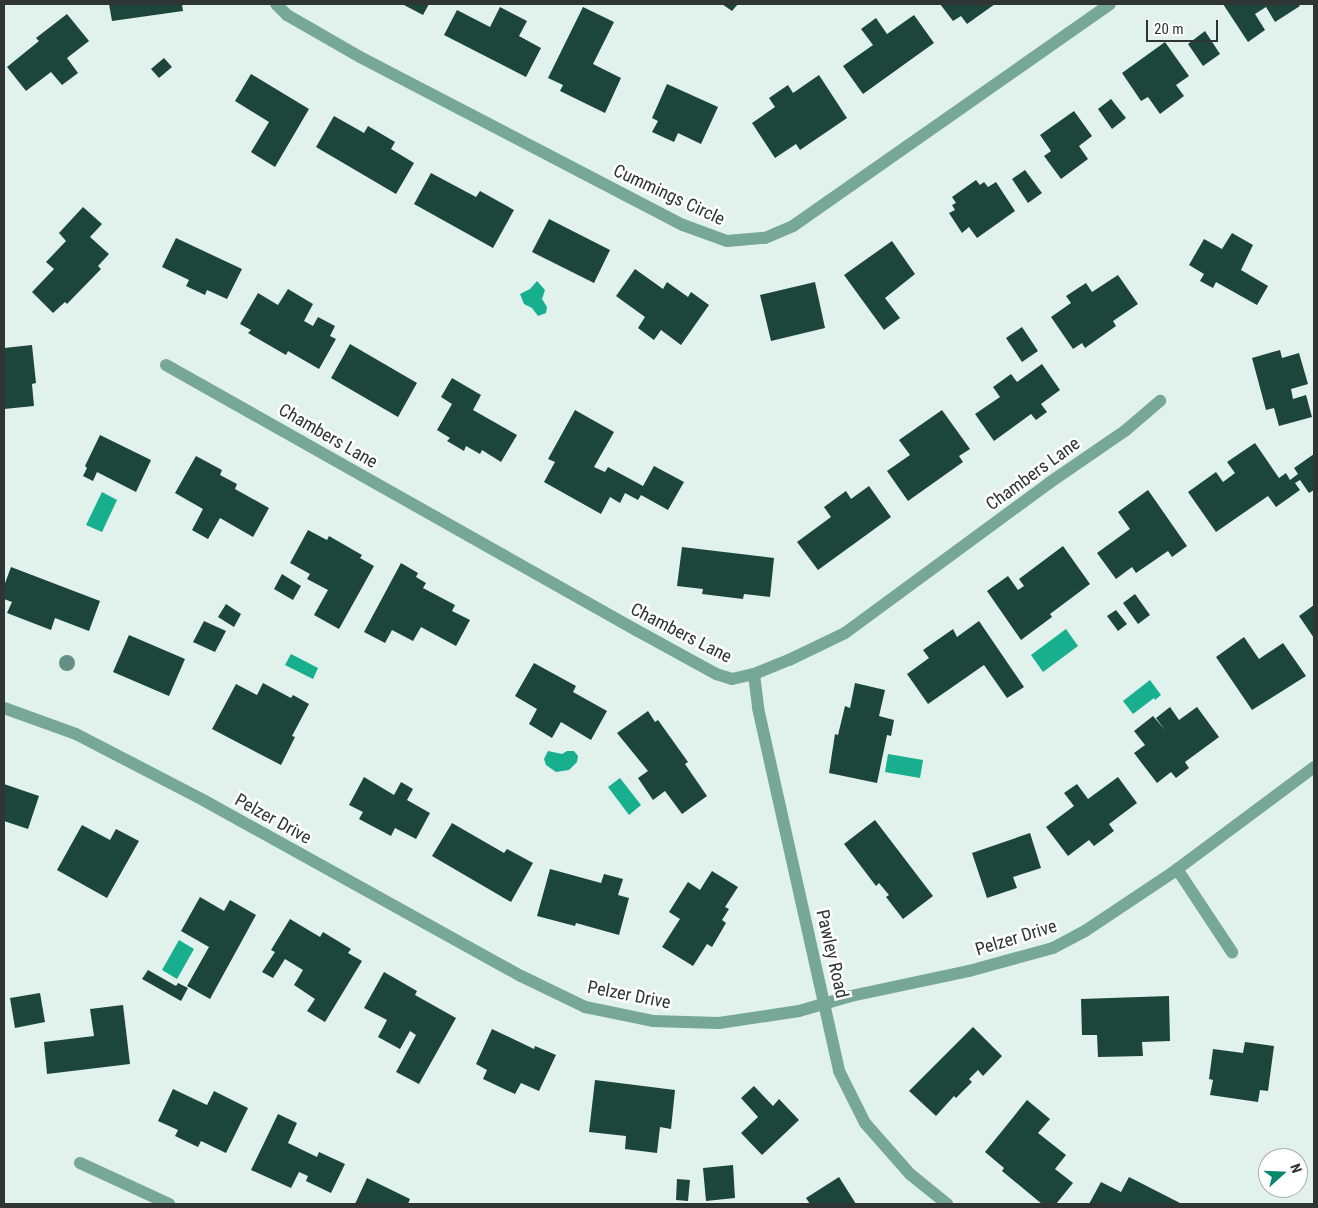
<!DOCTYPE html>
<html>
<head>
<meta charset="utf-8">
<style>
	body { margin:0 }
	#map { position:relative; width:1318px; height:1208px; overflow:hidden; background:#e0f2eb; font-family:"Roboto Condensed",sans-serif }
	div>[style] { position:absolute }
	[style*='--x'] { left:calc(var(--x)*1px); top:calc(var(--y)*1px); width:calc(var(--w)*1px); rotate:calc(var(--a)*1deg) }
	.water>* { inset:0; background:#17af8e }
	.building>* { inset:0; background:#1d463a }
	.minor>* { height:12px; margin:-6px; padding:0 6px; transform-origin:6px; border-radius:6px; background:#76a797 }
	.trees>* { width:16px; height:16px; margin:-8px; border-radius:50%; background:#658f85 }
	span { translate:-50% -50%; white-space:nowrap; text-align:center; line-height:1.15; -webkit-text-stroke:5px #fff; paint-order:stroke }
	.street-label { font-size:18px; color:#2e3533 }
	.frame { position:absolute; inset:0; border:5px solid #2e3533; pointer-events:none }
	.north { position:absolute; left:1258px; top:1148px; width:50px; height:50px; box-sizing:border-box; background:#fff; border:1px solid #abaead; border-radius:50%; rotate:70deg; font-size:14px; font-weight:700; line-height:20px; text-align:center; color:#2e3533 }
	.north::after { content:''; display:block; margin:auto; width:18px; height:22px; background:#03896e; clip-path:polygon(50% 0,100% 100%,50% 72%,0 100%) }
	.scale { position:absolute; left:1146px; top:20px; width:72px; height:22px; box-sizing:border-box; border:2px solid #2e3533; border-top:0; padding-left:6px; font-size:15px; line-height:18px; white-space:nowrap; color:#2e3533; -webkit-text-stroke:4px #fff; paint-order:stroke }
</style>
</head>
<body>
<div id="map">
	<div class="water">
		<i style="clip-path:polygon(537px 281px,545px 290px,542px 299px,547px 307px,546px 313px,538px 316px,532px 308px,524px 304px,520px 294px,530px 289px)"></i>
		<i style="clip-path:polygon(102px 492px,117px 500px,102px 532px,86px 525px)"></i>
		<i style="clip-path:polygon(1066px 629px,1078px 646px,1043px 672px,1031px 655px)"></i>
		<i style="clip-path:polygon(291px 654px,318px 668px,313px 679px,285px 665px)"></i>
		<i style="clip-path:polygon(1150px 680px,1161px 695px,1155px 700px,1154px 698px,1133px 714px,1123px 701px)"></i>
		<i style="clip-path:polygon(548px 751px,562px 754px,567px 751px,574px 751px,578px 756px,577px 762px,569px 770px,556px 772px,546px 765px,544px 759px)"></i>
		<i style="clip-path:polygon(888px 754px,923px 760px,920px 778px,885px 772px)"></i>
		<i style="clip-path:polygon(620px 778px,641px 805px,629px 815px,608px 787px)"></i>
		<i style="clip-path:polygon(179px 940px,194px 949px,177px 979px,162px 970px)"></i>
	</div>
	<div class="building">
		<i style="clip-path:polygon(109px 4px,182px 4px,183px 11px,112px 21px)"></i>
		<i style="clip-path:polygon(402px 4px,429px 4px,423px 15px)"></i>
		<i style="clip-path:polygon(722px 4px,738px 4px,732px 11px)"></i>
		<i style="clip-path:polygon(940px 4px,995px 4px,967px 24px,961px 16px,953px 21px)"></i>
		<i style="clip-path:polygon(1223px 4px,1298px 4px,1300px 6px,1275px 22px,1266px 7px,1255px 14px,1265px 30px,1248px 42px)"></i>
		<i style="clip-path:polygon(500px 7px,527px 21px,519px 36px,541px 48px,526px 77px,444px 35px,457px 10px,490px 27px)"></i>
		<i style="clip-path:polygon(583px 7px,614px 22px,593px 64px,621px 78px,605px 113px,560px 91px,563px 85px,548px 78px)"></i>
		<i style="clip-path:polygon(67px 14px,89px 41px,67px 58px,78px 73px,62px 85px,51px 72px,26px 91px,7px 67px,39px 41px,36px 38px)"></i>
		<i style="clip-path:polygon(914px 15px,934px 43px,863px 94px,843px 66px,873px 45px,861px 29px,876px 18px,887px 34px)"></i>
		<i style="clip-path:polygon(1205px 31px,1220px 54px,1203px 66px,1188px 44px)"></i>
		<i style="clip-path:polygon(1165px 42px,1189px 76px,1176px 85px,1184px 96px,1160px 114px,1148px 97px,1141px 101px,1122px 73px)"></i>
		<i style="clip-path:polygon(164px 58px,172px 67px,159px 78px,151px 69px)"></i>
		<i style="clip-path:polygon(251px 74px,309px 109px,275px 167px,251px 152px,269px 122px,235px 101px)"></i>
		<i style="clip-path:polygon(819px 75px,847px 118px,800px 150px,796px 144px,775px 158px,752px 123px,775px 107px,769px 98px,788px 85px,793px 93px)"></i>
		<i style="clip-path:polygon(667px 84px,718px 107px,701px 144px,678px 133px,674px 142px,652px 132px,658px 121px,652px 118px)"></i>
		<i style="clip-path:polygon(1111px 99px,1126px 118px,1112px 129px,1098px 109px)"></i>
		<i style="clip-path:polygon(1074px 111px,1092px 136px,1079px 146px,1088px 159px,1061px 179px,1044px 156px,1051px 151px,1040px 135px)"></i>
		<i style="clip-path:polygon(334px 116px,364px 133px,368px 126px,395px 142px,391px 149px,414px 163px,396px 194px,316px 147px)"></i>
		<i style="clip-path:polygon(1025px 170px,1042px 193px,1028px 203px,1012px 179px)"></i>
		<i style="clip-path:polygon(431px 173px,476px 197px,480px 191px,514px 210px,493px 248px,414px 204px)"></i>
		<i style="clip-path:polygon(976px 180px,980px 185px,984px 182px,988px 187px,996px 182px,1015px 211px,977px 238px,969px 227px,962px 233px,949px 213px,955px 210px,952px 205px,956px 203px,952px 197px)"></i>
		<i style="clip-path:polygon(83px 207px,102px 224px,90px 237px,109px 254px,98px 266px,101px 269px,67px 304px,65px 302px,53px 313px,32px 292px,54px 269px,46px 262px,66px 241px,59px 233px)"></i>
		<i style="clip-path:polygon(549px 219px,610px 250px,594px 283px,532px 252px)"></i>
		<i style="clip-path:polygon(1232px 233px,1253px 245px,1241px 270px,1268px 286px,1257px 305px,1216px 282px,1213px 288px,1200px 281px,1204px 274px,1189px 265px,1204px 239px,1222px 249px)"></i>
		<i style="clip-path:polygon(176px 238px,242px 269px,227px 299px,207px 290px,205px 295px,186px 286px,189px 280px,162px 267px)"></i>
		<i style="clip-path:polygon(892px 241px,915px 274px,885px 298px,900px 318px,884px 330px,844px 275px)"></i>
		<i style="clip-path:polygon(635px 269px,663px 289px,667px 282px,688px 297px,691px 292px,709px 305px,681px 345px,661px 330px,654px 340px,638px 328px,645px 317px,616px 296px)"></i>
		<i style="clip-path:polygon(1118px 275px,1138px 304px,1113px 321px,1116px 326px,1085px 348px,1082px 343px,1073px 349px,1051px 317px,1071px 303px,1066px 296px,1086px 283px,1092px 292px)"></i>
		<i style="clip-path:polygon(815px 282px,825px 328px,771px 341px,760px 295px)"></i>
		<i style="clip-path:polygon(288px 289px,313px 304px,304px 321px,313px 326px,318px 317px,335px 326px,330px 336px,336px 339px,319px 369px,288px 351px,286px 355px,248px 333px,251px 330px,240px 324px,258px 293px,278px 305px)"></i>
		<i style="clip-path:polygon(1022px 327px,1038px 351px,1022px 362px,1006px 338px)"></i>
		<i style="clip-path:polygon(350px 344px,417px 383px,398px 417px,331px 378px)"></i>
		<i style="clip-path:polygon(32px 345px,36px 383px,32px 384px,34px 406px,4px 409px,4px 348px)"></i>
		<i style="clip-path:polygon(1280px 350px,1282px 358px,1299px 353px,1308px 384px,1291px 389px,1293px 399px,1306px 395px,1312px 417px,1279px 426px,1274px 408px,1266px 410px,1252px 358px)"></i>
		<i style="clip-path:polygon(1042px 364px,1060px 390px,1041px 404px,1047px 412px,1036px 420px,1031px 414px,994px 441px,975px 414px,1000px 397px,993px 387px,1011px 374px,1017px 382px)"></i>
		<i style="clip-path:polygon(452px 378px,481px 395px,473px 410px,517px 435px,501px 462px,482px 450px,480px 454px,466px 446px,464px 451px,447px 441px,450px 438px,437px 430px,452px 404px,441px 397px)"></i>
		<i style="clip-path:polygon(575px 410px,614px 432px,594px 467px,605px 472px,608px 467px,643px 486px,654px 466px,684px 482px,668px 510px,641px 495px,638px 500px,625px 493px,620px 503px,610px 497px,601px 514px,544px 482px,555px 462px,548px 459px)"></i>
		<i style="clip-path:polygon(942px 410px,970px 449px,959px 456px,963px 462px,908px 501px,887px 471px,910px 455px,899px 440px)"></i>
		<i style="clip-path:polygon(100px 435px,151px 460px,136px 492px,97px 472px,93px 481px,83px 476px,87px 468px,85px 466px)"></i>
		<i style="clip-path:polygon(1255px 443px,1279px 478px,1286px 473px,1290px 480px,1298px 474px,1294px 468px,1314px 454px,1314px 490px,1309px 493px,1300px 480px,1295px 483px,1300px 490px,1276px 507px,1268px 496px,1216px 532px,1188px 492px,1216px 472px,1223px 482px,1235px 473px,1227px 462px)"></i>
		<i style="clip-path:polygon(196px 456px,222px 470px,220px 475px,237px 484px,235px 489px,269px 508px,253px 537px,220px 518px,208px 539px,192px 530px,203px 509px,175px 493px)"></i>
		<i style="clip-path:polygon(869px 486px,891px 517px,818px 570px,797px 542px,831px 517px,824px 507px,846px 491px,851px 499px)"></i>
		<i style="clip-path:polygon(1148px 490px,1187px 546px,1172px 557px,1168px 551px,1136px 573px,1132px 567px,1116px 579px,1097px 553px,1130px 529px,1118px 512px)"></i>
		<i style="clip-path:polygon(308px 530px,327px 540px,329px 536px,362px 555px,360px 558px,374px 566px,339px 629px,314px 615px,328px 590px,307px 579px,310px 574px,290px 563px)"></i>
		<i style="clip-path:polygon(1063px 546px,1090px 584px,1050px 614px,1052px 617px,1021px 640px,987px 591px,1008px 576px,1018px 590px,1024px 586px,1019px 579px)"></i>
		<i style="clip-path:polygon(682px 547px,774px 558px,770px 597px,744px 594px,743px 599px,702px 594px,703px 589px,677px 586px)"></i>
		<i style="clip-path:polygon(401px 563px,418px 573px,416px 577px,426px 583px,423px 588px,455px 605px,452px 611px,470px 620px,456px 646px,421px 627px,413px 641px,392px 630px,385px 643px,364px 632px)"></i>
		<i style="clip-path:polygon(11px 567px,100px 601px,89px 631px,55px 618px,51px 630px,7px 613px,12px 602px,4px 599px,4px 586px)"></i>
		<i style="clip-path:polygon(282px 574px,301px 586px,293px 600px,274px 589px)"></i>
		<i style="clip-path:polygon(1135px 594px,1150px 615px,1138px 624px,1123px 603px)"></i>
		<i style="clip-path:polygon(226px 604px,241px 614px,234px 627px,218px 617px)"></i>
		<i style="clip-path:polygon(1314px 605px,1314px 638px,1299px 616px)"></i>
		<i style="clip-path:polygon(1116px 610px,1127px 624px,1118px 631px,1107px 616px)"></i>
		<i style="clip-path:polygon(204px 621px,226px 631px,215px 652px,193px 642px)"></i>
		<i style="clip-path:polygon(979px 621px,1024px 687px,1007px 698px,984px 665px,928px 704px,907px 674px,929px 658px,923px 650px,953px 629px,957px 637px)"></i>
		<i style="clip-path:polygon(129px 635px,185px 659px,169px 696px,113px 672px)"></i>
		<i style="clip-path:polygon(1244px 637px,1259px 659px,1283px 643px,1306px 676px,1252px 710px,1216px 657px)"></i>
		<i style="clip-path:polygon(534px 663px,576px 686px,573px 692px,607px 711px,591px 740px,561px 722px,552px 738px,529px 724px,537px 709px,515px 696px)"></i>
		<i style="clip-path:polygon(263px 683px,291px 698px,293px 695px,309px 704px,292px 736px,295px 737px,281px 765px,212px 729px,236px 684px,257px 695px)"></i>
		<i style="clip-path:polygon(855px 683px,885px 690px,879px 716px,894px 720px,891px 736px,887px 735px,877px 783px,829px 773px,835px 734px,838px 735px,845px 706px,850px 708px)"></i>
		<i style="clip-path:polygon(1170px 707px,1179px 720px,1197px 707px,1219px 737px,1185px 762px,1189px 768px,1176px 778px,1171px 772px,1157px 783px,1134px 753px,1145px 745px,1134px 731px,1153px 716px,1165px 730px,1156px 718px)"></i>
		<i style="clip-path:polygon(648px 711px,655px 722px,658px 720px,688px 762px,685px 764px,707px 796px,682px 814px,665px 791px,653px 800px,638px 778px,648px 771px,617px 733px)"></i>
		<i style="clip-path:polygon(364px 777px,394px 795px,401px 782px,413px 789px,407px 800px,430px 813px,416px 839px,395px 828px,391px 836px,359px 819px,363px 812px,349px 805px)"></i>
		<i style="clip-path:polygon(1118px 777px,1137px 803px,1109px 824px,1114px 831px,1094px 846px,1089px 840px,1068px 856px,1046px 827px,1074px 806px,1064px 793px,1077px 784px,1088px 799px)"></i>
		<i style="clip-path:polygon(4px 784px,39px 796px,28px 829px,4px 821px)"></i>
		<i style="clip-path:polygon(875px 820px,933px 896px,903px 919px,886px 897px,889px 895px,879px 883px,876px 886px,844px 844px)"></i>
		<i style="clip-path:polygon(452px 823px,504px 853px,507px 849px,533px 863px,511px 902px,432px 856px)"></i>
		<i style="clip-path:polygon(82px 825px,110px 840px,116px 829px,139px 841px,107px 898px,57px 870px)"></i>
		<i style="clip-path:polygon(1030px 833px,1041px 868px,1013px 877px,1017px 888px,987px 898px,972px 853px)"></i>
		<i style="clip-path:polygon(550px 869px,601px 883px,604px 874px,623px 879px,618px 895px,629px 898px,619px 935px,576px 923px,575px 926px,537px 916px)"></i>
		<i style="clip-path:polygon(712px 871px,738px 887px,725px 907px,729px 909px,722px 920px,726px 923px,712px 947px,707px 944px,693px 966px,662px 947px,680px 919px,669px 912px,688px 882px,700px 890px)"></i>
		<i style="clip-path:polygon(200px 897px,224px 911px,230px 900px,256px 915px,210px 999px,187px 986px,209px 947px,181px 931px)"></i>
		<i style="clip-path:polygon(290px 919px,320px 937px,323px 932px,351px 949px,348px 953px,362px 961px,325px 1022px,307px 1011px,315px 999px,294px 985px,303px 970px,285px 959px,273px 978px,262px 972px,275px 952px,271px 950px)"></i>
		<i style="clip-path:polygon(148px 970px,176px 986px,178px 983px,188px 988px,181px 1001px,142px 979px)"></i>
		<i style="clip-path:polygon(384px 972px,417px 991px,415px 995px,456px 1018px,419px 1084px,396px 1072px,416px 1035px,410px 1031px,400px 1049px,378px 1037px,387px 1020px,364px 1008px)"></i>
		<i style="clip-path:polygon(40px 993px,45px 1022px,15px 1028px,10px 998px)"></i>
		<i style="clip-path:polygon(1169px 996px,1170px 1041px,1142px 1042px,1143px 1056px,1098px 1057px,1097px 1035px,1082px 1035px,1081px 999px)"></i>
		<i style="clip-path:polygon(123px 1005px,130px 1064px,47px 1074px,44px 1042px,94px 1036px,90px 1009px)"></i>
		<i style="clip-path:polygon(973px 1027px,1002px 1056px,983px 1076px,978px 1070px,969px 1079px,972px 1082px,956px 1098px,954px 1096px,936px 1116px,909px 1091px)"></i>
		<i style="clip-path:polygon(492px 1029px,534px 1049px,535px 1046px,556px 1055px,539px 1091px,521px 1083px,515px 1094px,483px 1079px,487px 1070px,476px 1064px)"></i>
		<i style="clip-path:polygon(1245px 1042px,1274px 1046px,1268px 1091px,1260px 1090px,1258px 1102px,1210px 1095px,1213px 1080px,1209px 1079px,1213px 1049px,1243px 1053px)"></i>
		<i style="clip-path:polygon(595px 1080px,675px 1090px,671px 1129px,660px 1127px,657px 1153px,625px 1149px,626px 1136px,589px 1132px)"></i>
		<i style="clip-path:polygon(754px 1086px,773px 1106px,779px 1099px,799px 1120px,762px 1155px,741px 1133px,758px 1117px,741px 1098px)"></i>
		<i style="clip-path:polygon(173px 1089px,207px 1105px,214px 1091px,248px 1108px,226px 1153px,201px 1141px,198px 1147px,175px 1136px,178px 1130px,158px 1121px)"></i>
		<i style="clip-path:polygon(1027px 1100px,1050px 1119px,1038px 1133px,1066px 1155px,1055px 1169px,1073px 1183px,1056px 1204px,1042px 1204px,1002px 1171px,1004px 1168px,985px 1152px)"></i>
		<i style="clip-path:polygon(278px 1114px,297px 1123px,288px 1143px,317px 1157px,319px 1152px,345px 1164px,331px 1193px,306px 1181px,308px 1176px,299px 1172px,291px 1188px,251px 1170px)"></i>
		<i style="clip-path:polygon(733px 1165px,735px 1198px,706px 1201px,703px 1168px)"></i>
		<i style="clip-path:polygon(839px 1177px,856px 1204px,810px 1204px,806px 1198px)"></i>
		<i style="clip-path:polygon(1129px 1177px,1182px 1204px,1089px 1204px,1101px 1182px,1121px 1192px)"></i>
		<i style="clip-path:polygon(367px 1178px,410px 1199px,408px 1204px,355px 1204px)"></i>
		<i style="clip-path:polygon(677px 1179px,690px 1180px,688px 1201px,676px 1200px)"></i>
	</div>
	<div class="minor">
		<i style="--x:276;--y:4;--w:16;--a:45"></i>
		<i style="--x:287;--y:15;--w:84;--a:29.9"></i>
		<i style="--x:360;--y:57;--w:364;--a:27.5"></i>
		<i style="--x:683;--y:225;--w:47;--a:20"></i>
		<i style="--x:727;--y:241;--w:38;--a:-5"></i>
		<i style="--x:765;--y:238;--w:30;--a:-23"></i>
		<i style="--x:793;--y:226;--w:387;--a:-35"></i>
		<i style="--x:166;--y:365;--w:540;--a:29.42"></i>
		<i style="--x:636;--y:630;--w:91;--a:28.8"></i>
		<i style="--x:716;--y:674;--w:17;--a:17"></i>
		<i style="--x:732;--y:679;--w:23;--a:-13"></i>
		<i style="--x:754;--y:674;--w:38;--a:-22"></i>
		<i style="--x:789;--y:660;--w:62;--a:-25.7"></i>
		<i style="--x:845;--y:633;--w:253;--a:-36.3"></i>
		<i style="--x:1049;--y:483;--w:93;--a:-34.5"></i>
		<i style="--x:1126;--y:430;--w:45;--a:-40.5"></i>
		<i style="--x:754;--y:674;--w:34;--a:83"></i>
		<i style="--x:758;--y:708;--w:372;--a:77.4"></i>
		<i style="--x:839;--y:1071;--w:58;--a:63.4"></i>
		<i style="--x:865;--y:1123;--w:68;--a:48.6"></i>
		<i style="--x:910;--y:1174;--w:48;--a:39"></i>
		<i style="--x:4;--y:708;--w:77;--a:19.9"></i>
		<i style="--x:76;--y:734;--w:145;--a:27.4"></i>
		<i style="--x:205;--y:801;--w:361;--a:29"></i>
		<i style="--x:521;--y:976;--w:71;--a:25.8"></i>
		<i style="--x:585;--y:1007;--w:69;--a:11.6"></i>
		<i style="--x:653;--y:1021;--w:66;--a:1.7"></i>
		<i style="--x:719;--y:1023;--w:81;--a:-8.5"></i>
		<i style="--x:799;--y:1011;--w:54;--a:-16.1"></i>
		<i style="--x:851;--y:996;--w:121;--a:-12"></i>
		<i style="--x:969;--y:971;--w:87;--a:-15.3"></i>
		<i style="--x:1053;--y:948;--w:36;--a:-28"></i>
		<i style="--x:1085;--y:931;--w:105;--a:-33.7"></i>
		<i style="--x:1172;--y:873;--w:177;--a:-36.7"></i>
		<i style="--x:1177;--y:869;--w:100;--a:56.5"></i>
		<i style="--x:80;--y:1163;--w:98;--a:24.7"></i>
	</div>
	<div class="trees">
		<i style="left:67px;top:663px"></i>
	</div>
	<div class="street-label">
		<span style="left:669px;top:195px;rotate:25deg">Cummings Circle</span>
		<span style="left:328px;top:436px;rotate:30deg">Chambers Lane</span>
		<span style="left:1033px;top:474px;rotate:-36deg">Chambers Lane</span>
		<span style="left:681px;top:633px;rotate:27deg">Chambers Lane</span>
		<span style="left:273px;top:819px;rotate:29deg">Pelzer Drive</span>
		<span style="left:1016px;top:938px;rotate:-17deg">Pelzer Drive</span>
		<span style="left:832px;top:954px;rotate:77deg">Pawley Road</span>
		<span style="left:629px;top:995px;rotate:11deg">Pelzer Drive</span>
	</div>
	<div class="frame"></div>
	<div class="north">N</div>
	<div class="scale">20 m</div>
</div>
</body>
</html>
